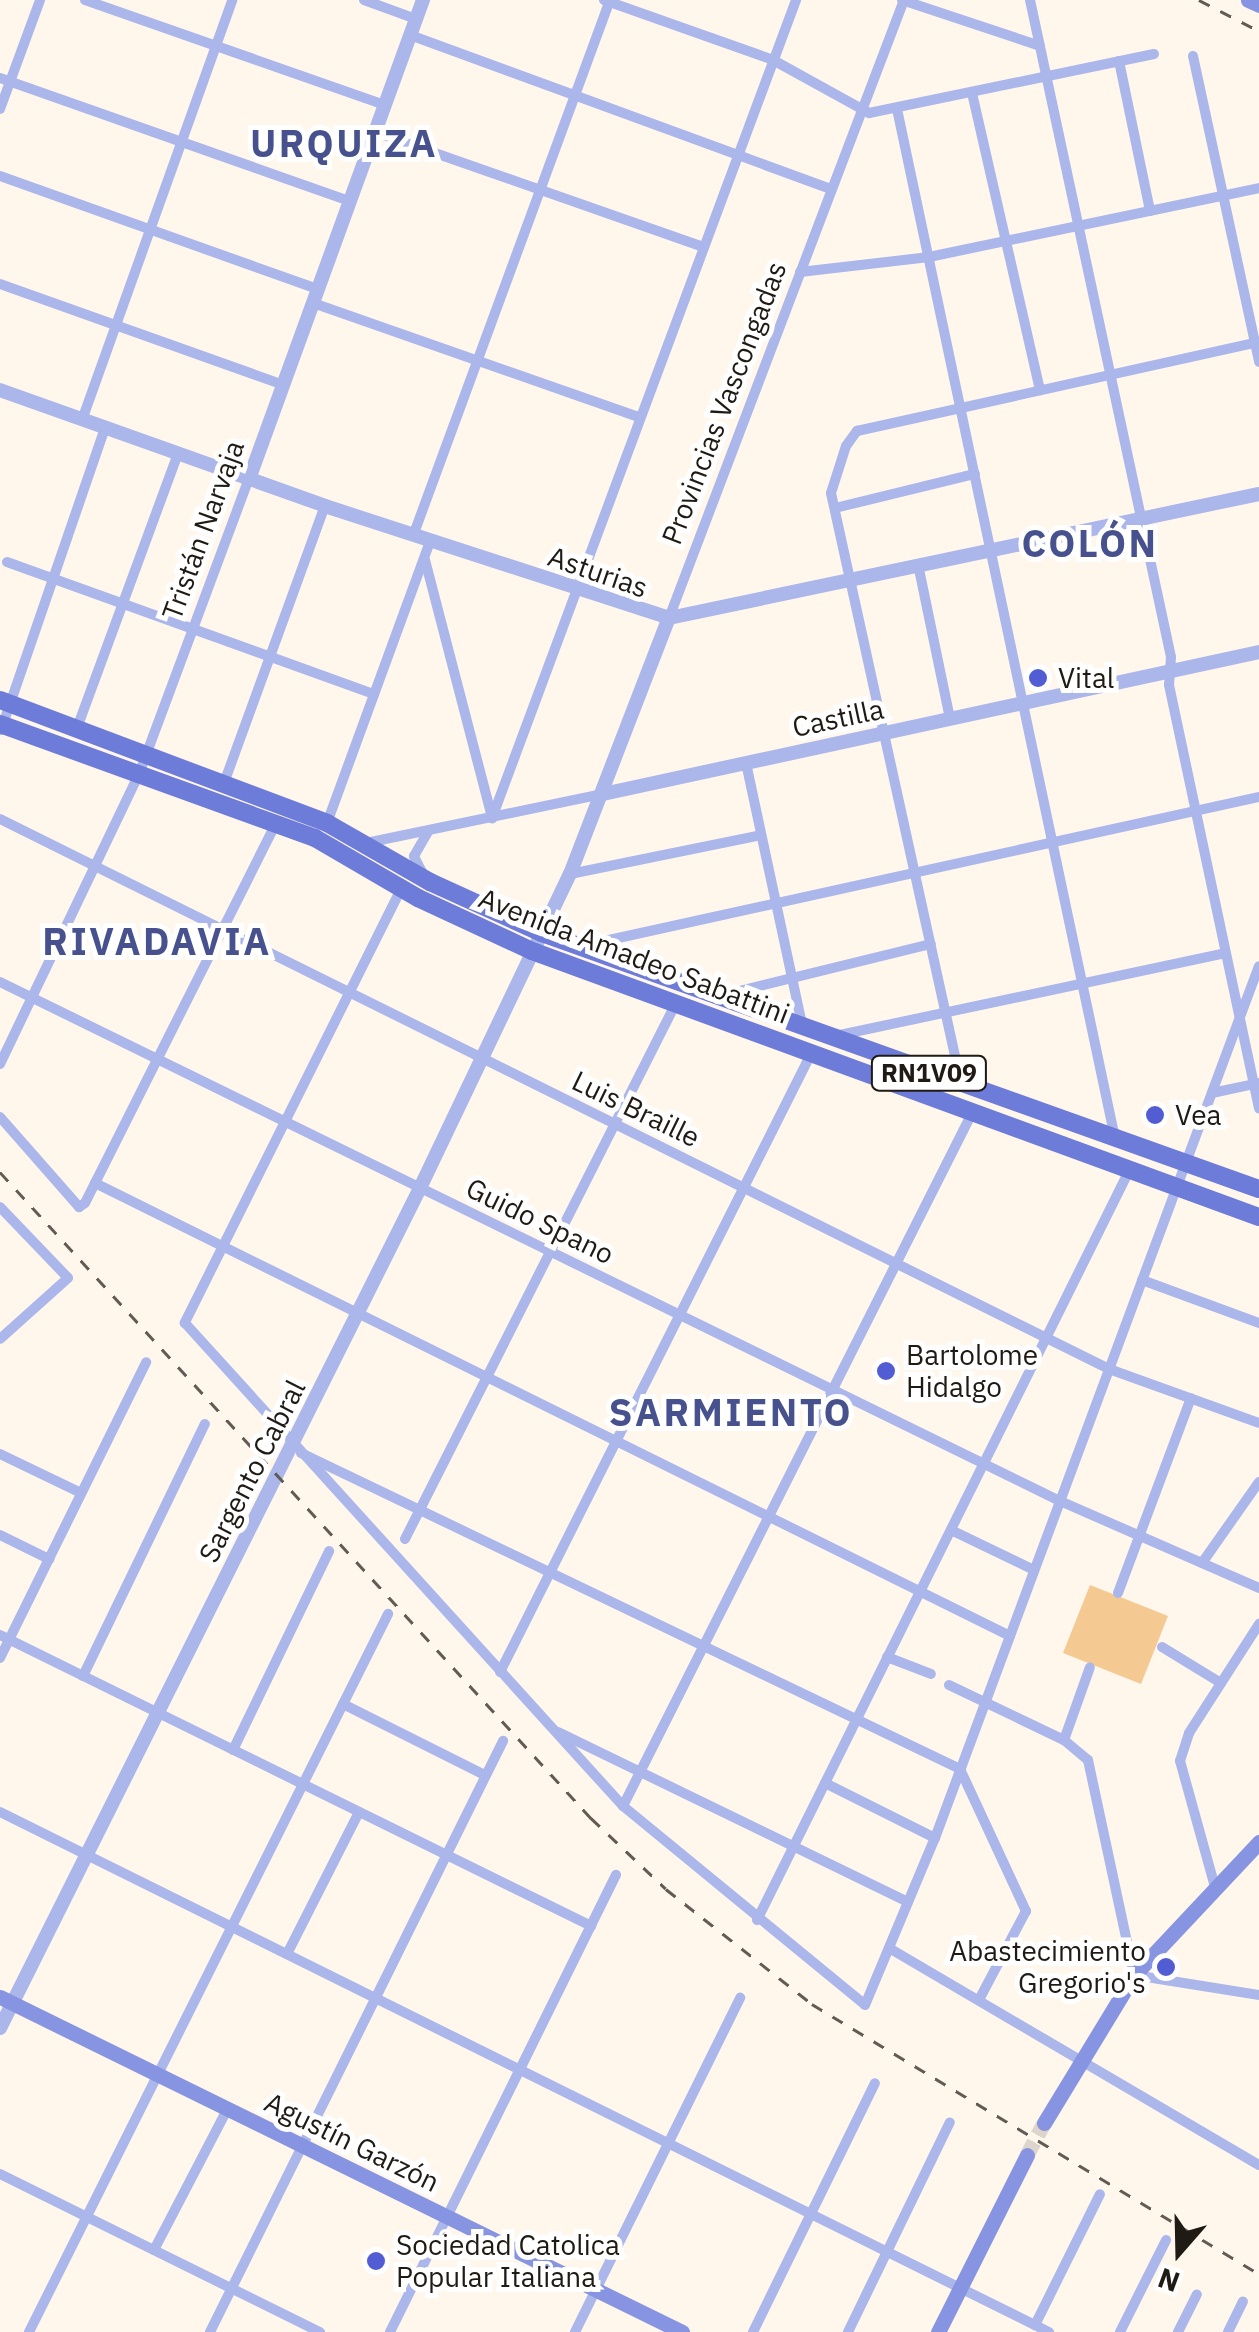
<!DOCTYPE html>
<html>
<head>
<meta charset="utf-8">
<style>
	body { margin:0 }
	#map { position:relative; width:1259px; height:2332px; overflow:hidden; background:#fff6ec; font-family:"IBM Plex Sans",sans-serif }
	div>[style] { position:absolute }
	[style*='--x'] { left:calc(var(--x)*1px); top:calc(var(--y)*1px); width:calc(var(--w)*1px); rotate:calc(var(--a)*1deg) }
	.green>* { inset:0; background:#f4c992 }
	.secondary-tunnel>* { height:15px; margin-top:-7.5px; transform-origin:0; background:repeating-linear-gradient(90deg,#ddd5cc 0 15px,transparent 0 23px) }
	.minor>* { height:10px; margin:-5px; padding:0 5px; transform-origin:5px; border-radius:5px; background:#abb6ea }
	.tertiary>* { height:14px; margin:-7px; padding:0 7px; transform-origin:7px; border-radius:7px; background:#abb6ea }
	.secondary>* { height:15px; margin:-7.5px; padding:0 7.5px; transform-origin:7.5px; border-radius:7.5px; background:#8694e1 }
	.primary>* { height:18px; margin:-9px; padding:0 9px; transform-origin:9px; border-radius:9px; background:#6d7bd9 }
	.rail>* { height:2.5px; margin-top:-1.25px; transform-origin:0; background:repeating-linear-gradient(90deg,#615b54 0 12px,transparent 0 24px) }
	.dots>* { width:28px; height:28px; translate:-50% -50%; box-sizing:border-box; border:5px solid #fff; border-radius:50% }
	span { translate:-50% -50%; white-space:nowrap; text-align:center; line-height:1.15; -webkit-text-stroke:10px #fff; paint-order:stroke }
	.shield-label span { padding:2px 8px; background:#fff; border:2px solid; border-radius:8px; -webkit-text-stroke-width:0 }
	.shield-label { font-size:25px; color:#1f1a14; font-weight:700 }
	.street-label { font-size:28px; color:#1f1a14 }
	.poi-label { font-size:28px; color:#1f1a14 }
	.left { translate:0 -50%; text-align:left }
	.right { translate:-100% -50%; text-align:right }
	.district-label { font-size:38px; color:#47518e; font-weight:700; letter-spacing:2.5px }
	.north { position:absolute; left:1129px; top:2202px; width:100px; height:100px; -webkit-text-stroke:8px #fff; paint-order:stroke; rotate:200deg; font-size:28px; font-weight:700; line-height:40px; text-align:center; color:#1f1a14 }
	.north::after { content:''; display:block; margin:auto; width:35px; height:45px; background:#1f1a14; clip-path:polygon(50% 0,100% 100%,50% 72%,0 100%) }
</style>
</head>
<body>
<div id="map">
	<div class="green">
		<i style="clip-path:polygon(1090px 1585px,1168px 1616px,1141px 1684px,1063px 1653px)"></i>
	</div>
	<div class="secondary-tunnel">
		<i style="--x:1027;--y:2155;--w:36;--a:-62"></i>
	</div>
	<div class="minor">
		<i style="--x:85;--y:0;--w:318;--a:19.3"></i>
		<i style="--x:364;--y:0;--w:55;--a:20.1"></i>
		<i style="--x:604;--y:0;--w:179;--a:19.5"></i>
		<i style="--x:773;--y:60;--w:110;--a:28.9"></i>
		<i style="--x:869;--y:113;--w:291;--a:-11.7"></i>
		<i style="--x:902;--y:0;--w:145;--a:18.4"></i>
		<i style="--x:1030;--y:0;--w:672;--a:77.89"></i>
		<i style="--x:1171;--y:657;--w:28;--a:94"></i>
		<i style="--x:1169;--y:685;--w:433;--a:78"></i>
		<i style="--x:410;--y:35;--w:448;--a:20.1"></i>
		<i style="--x:1193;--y:56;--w:313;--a:77.8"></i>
		<i style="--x:1119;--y:61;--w:153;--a:78.3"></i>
		<i style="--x:0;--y:78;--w:370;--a:19.4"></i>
		<i style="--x:972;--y:93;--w:305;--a:77.1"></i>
		<i style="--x:0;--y:109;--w:116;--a:-69.8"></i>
		<i style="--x:897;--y:109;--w:1052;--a:78.04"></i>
		<i style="--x:375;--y:132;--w:348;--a:19.3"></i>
		<i style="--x:0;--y:176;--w:337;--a:19.6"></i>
		<i style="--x:800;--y:272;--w:130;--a:-6.6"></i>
		<i style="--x:929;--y:257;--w:337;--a:-11.8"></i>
		<i style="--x:0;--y:284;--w:300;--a:19.6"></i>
		<i style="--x:313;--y:303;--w:345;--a:19.3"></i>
		<i style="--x:82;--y:420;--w:446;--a:-70.3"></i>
		<i style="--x:835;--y:508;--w:144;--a:-13.7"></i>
		<i style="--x:413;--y:536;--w:571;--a:-69.82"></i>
		<i style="--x:425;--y:560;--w:267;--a:75.4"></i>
		<i style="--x:7;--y:562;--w:390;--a:19.8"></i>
		<i style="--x:919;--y:569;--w:153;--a:78.3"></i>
		<i style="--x:669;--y:618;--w:661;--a:-69.18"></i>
		<i style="--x:77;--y:728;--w:292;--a:-69.8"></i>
		<i style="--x:1;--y:730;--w:319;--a:-71"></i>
		<i style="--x:746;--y:763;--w:268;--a:77.9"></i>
		<i style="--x:224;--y:783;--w:295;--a:-70"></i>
		<i style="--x:492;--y:818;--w:873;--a:-69.61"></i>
		<i style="--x:0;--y:819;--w:1238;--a:26.38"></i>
		<i style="--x:1109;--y:1369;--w:159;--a:19.8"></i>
		<i style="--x:327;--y:823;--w:300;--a:-69.9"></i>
		<i style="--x:366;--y:843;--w:242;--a:-11.7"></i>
		<i style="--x:423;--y:874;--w:20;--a:-117"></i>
		<i style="--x:414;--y:856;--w:28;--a:-60"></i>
		<i style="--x:570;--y:874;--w:195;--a:-11.5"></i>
		<i style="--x:401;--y:889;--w:485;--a:116.5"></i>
		<i style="--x:185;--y:1323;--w:652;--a:47.8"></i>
		<i style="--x:623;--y:1806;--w:313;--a:39.4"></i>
		<i style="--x:865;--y:2005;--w:181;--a:-67.3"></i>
		<i style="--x:935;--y:1838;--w:930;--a:-69.62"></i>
		<i style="--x:597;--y:952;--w:17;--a:-45"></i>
		<i style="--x:609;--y:940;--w:666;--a:-12.41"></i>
		<i style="--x:0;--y:982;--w:1180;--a:26.09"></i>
		<i style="--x:1060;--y:1501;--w:217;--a:23.6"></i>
		<i style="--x:719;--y:996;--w:218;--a:-13.8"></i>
		<i style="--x:835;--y:1036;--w:399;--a:-12"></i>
		<i style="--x:0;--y:1064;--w:322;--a:-64.4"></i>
		<i style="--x:139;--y:774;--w:315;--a:-69.6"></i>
		<i style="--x:961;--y:1083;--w:604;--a:-102.43"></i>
		<i style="--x:831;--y:493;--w:49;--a:-72.3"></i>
		<i style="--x:846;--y:446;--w:19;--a:-54"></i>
		<i style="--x:857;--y:431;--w:412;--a:-12.5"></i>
		<i style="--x:1212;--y:1093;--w:48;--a:-12"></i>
		<i style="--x:0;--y:1117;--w:120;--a:48.7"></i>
		<i style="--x:79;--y:1207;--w:7;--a:-34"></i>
		<i style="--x:85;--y:1203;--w:425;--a:-63.3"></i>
		<i style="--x:95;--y:1183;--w:1021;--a:26.34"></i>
		<i style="--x:0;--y:1207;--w:98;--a:46.2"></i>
		<i style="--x:68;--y:1278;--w:91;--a:138.1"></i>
		<i style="--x:1142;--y:1280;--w:125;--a:20.2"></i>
		<i style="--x:301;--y:1453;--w:731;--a:25.62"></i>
		<i style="--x:960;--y:1769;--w:157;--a:65.1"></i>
		<i style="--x:1026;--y:1911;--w:98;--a:117.9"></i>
		<i style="--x:0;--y:1454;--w:90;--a:25.7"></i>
		<i style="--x:951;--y:1530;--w:92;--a:25.7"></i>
		<i style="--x:0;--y:1535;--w:55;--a:26.1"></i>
		<i style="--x:405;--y:1539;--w:601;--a:-63.18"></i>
		<i style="--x:1202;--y:1563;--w:99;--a:-54.9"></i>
		<i style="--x:1118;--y:1593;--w:208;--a:-69.5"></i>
		<i style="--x:0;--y:1635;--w:659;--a:26.21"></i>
		<i style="--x:1162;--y:1647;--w:69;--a:31.4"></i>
		<i style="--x:887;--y:1657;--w:47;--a:21.1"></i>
		<i style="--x:0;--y:1658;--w:330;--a:-63.7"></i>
		<i style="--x:500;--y:1672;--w:694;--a:-63.29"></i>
		<i style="--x:83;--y:1676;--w:280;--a:-64.2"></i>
		<i style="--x:949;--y:1685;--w:127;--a:25.6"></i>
		<i style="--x:1064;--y:1740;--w:31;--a:40"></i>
		<i style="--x:1088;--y:1760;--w:220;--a:77.9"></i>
		<i style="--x:1134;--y:1975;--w:127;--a:9.1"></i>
		<i style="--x:343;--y:1704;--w:159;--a:26.6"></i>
		<i style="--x:558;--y:1732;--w:389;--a:25.9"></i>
		<i style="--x:1064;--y:1740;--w:77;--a:-70.4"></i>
		<i style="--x:233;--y:1750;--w:221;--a:-64.2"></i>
		<i style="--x:825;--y:1783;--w:123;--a:26.6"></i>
		<i style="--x:623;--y:1806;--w:778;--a:-63.27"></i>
		<i style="--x:0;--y:1812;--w:1171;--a:26.37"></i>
		<i style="--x:1215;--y:1887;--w:131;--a:-105.5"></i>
		<i style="--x:1180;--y:1761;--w:29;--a:-72"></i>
		<i style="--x:1189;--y:1733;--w:130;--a:-57.3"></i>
		<i style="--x:757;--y:1920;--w:839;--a:-63.59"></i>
		<i style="--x:889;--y:1948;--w:429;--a:30.4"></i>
		<i style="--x:287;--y:1954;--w:159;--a:-63.1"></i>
		<i style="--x:0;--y:2174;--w:357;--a:26.3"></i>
		<i style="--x:154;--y:2250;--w:160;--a:-62.5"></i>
		<i style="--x:1035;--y:2325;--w:146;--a:-63.6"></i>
		<i style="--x:29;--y:2332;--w:803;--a:-63.43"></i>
		<i style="--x:210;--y:2332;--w:660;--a:-63.63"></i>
		<i style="--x:390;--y:2332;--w:510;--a:-63.69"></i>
		<i style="--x:575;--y:2332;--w:373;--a:-63.7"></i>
		<i style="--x:753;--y:2332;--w:277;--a:-63.9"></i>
		<i style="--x:848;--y:2332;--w:233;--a:-64.1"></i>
		<i style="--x:1120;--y:2332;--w:103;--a:-63.4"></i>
		<i style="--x:1178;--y:2332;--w:42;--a:-63.4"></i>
		<i style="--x:1228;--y:2332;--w:34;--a:-64"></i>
	</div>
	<div class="tertiary">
		<i style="--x:0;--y:390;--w:345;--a:19.6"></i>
		<i style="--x:325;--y:506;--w:362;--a:18"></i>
		<i style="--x:669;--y:618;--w:603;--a:-11.87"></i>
		<i style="--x:249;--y:479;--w:510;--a:-70.04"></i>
		<i style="--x:603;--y:794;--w:671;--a:-12.21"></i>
		<i style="--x:0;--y:2028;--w:939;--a:-63.43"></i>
		<i style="--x:420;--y:1188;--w:348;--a:-64.5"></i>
		<i style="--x:570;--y:874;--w:274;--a:-68.9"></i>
	</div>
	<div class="secondary">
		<i style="--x:1248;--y:0;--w:12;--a:24"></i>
		<i style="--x:0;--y:1997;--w:760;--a:26.16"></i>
		<i style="--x:1044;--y:2123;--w:173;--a:-58.7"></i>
		<i style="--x:1134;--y:1975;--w:183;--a:-46.8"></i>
		<i style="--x:938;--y:2332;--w:198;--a:-63.3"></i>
	</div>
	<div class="primary">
		<i style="--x:0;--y:700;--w:349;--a:20.6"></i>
		<i style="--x:327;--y:823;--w:119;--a:29.8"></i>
		<i style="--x:430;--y:882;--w:123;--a:24.5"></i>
		<i style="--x:542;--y:933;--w:761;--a:19.65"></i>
		<i style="--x:0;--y:724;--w:335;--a:19.9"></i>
		<i style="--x:315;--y:838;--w:119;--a:30.2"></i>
		<i style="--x:418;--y:898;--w:126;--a:24.9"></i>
		<i style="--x:532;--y:951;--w:774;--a:20.1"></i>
	</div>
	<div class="rail">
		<i style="--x:1199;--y:0;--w:68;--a:27.3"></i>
		<i style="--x:0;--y:1172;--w:876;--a:47.55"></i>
		<i style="--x:591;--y:1818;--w:103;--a:43.4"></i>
		<i style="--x:666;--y:1889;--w:186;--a:38.2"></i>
		<i style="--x:812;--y:2004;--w:522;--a:31.13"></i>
	</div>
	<div class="dots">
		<i style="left:1038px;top:678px;background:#525cd3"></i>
		<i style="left:1155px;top:1115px;background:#525cd3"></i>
		<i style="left:886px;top:1371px;background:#525cd3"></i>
		<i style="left:1166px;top:1967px;background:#525cd3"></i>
		<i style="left:376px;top:2261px;background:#525cd3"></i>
	</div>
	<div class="shield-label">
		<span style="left:929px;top:1073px">RN1V09</span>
	</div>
	<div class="street-label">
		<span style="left:724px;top:403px;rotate:-69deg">Provincias Vascongadas</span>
		<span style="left:203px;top:530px;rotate:-70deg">Tristán Narvaja</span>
		<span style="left:598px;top:572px;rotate:19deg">Asturias</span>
		<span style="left:838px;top:718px;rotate:-12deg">Castilla</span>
		<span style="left:634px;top:956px;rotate:21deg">Avenida Amadeo Sabattini</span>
		<span style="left:636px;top:1109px;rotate:26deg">Luis Braille</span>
		<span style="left:540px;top:1221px;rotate:26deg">Guido Spano</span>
		<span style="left:252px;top:1471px;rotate:-63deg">Sargento Cabral</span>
		<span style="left:352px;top:2142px;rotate:26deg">Agustín Garzón</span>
	</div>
	<div class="poi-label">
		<span class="left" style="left:1058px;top:678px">Vital</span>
		<span class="left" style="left:1175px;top:1115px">Vea</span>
		<span class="left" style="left:906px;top:1371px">Bartolome<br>Hidalgo</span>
		<span class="right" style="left:1146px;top:1967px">Abastecimiento<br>Gregorio's</span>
		<span class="left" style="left:396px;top:2261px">Sociedad Catolica<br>Popular Italiana</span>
	</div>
	<div class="district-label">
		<span style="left:344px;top:143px">URQUIZA</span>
		<span style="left:1090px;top:543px">COLÓN</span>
		<span style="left:157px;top:941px">RIVADAVIA</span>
		<span style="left:731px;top:1412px">SARMIENTO</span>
	</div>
	<div class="north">N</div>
</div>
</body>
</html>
